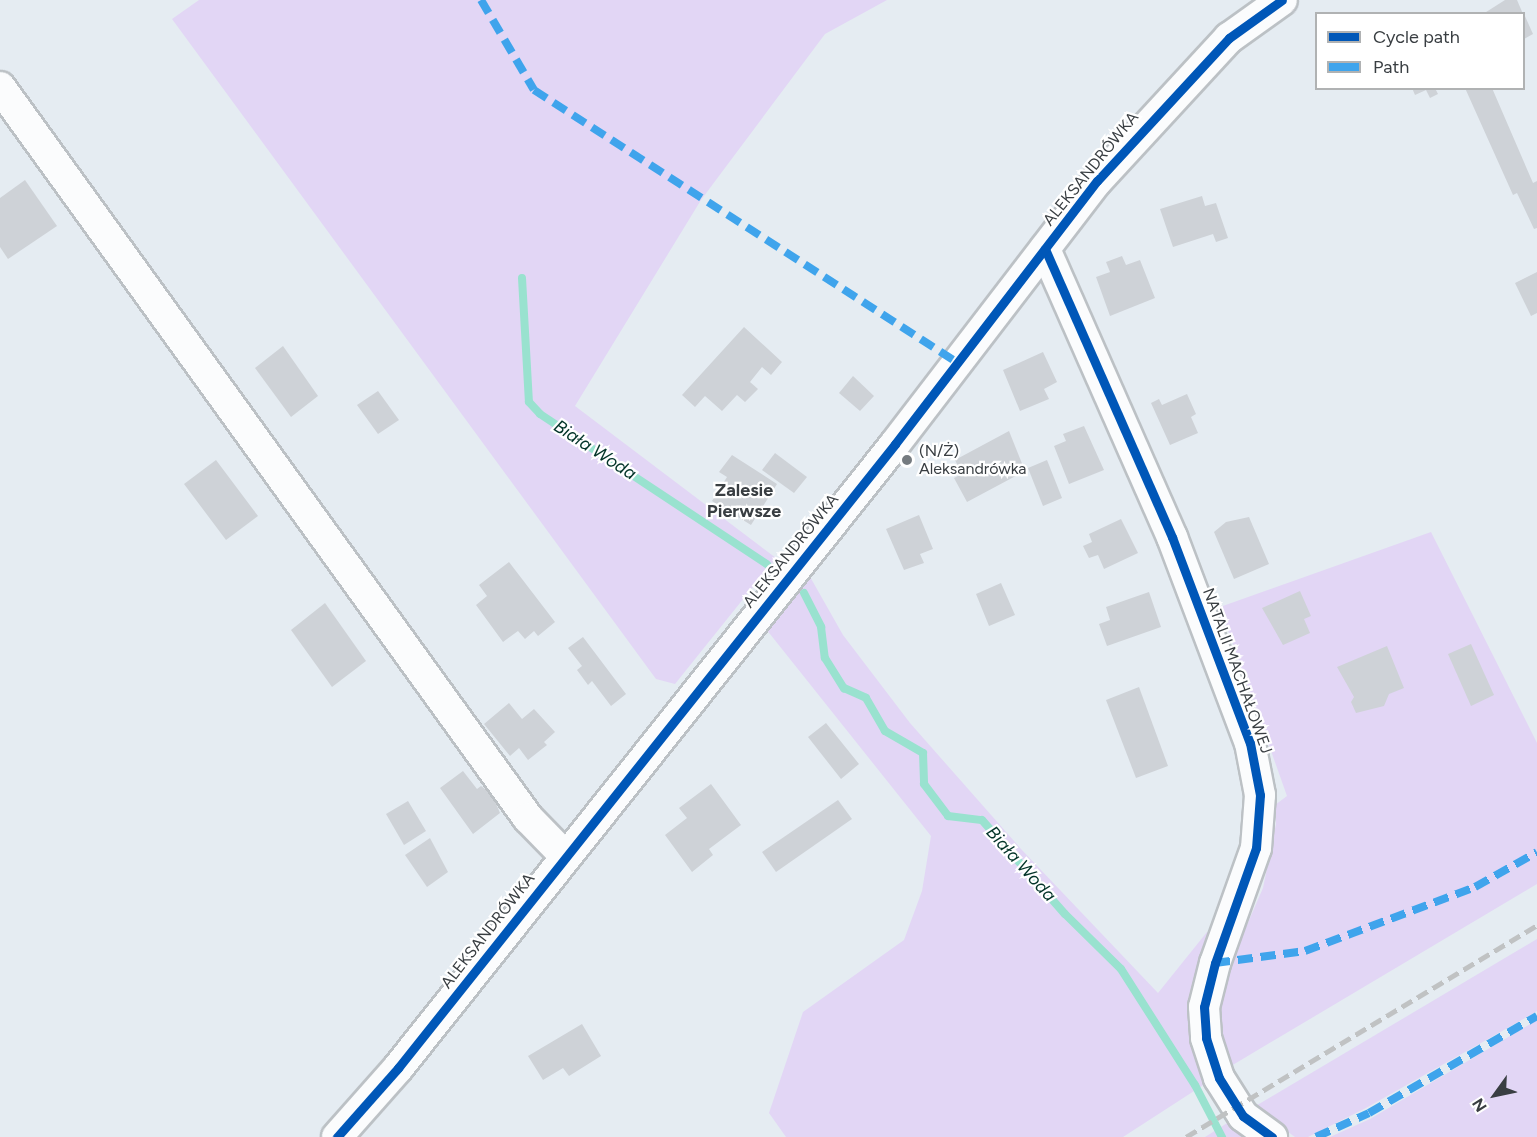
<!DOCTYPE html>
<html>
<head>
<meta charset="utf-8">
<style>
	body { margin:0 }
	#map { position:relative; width:1537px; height:1137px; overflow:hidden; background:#e5ecf2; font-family:Figtree,sans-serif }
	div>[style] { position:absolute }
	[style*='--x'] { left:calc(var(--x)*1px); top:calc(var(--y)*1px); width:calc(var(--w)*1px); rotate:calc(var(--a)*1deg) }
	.green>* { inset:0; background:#e2d6f5 }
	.stream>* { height:8px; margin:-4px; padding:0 4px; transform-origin:4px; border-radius:4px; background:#99e2cf }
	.building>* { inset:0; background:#ced2d7 }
	.roads { filter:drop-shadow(2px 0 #bcc1c5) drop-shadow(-2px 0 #bcc1c5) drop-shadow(0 2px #bcc1c5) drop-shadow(0 -2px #bcc1c5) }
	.minor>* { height:30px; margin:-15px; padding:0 15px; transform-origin:15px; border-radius:15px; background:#fbfcfd }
	.rail>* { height:4.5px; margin-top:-2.25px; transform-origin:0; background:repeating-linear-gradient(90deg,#c0c2c3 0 12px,transparent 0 18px) }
	.quiet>* { height:8px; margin-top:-4px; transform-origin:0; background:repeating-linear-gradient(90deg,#3fa4ec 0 15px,transparent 0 23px) }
	.cycleway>* { height:9px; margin:-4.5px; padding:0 4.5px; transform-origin:4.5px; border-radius:4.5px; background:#0057b8 }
	.dots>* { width:16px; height:16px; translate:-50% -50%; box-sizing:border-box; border:3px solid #fff; border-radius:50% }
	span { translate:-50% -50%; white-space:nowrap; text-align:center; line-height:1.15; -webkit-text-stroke:4.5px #fff; paint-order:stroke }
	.street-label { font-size:16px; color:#393e42 }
	.poi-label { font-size:16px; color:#393e42 }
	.left { translate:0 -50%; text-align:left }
	.water-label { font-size:18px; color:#033429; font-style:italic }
	.neighbourhood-label { font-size:18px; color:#393e42; font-weight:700 }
	.legend { position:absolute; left:1315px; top:12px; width:210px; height:78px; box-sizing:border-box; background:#fff; border:2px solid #b0b2b3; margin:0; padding:8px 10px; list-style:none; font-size:18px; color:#393e42 }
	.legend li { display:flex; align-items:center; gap:12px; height:30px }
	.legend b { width:30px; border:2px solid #b0b2b3 }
	.north { position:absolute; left:1465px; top:1065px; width:60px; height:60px; -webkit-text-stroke:4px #fff; paint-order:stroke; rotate:237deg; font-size:16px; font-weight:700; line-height:24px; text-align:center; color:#393e42 }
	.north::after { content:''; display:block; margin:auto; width:21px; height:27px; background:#393e42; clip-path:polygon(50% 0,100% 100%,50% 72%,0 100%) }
</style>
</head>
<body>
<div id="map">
	<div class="green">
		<i style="clip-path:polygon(199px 0,887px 0,825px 34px,701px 200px,575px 406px,776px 558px,675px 684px,656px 679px,172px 19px)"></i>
		<i style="clip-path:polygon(1431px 532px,1537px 743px,1537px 884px,1231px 1066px,1220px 1035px,1219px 1012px,1227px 971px,1263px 888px,1276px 824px,1275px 805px,1287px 796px,1220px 607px)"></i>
		<i style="clip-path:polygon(809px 575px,843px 635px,910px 723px,1021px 849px,1158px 993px,1207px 932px,1211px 935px,1208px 1082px,1123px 1137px,786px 1137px,769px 1113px,803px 1012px,904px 940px,922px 891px,931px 836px,766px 629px)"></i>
		<i style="clip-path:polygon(1537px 939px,1537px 1011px,1532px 1014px,1366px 1108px,1308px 1137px,1295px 1137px,1254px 1107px)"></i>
		<i style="clip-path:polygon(1537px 1020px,1537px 1137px,1330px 1137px,1370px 1119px)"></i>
		<i style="clip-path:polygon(1232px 1120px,1249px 1137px,1205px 1137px)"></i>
	</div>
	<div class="stream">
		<i style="--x:522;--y:278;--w:124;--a:86.8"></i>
		<i style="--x:529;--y:402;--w:16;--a:47"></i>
		<i style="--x:540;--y:414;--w:272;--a:33.5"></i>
		<i style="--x:804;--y:593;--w:38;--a:63"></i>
		<i style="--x:821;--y:627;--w:31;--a:83"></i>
		<i style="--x:825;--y:658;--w:36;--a:58"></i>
		<i style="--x:844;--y:688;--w:24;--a:24"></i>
		<i style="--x:866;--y:698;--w:38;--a:60"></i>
		<i style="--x:885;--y:731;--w:44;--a:30.1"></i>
		<i style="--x:923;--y:753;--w:31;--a:88"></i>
		<i style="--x:924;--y:784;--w:40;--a:53"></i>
		<i style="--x:948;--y:816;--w:34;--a:7"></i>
		<i style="--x:982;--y:820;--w:125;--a:48.6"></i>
		<i style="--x:1065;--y:914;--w:78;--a:44.5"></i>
		<i style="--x:1121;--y:969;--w:138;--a:57.5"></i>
		<i style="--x:1195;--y:1085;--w:59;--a:62.6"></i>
	</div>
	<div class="building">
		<i style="clip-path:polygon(1505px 0,1517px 0,1523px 14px,1483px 14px)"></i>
		<i style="clip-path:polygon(1524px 14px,1533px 34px,1524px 39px)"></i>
		<i style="clip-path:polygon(1412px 88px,1435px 88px,1438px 94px,1430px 98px,1426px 90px,1415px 95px)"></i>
		<i style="clip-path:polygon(1465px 88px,1492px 88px,1533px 183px,1537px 181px,1537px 228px,1534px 229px,1517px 193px,1513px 195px)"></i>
		<i style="clip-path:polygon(25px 180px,57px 226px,8px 259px,0 247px,0 198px)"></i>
		<i style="clip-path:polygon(1202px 196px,1205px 206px,1216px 203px,1228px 238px,1216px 242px,1213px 234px,1173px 247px,1160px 209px)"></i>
		<i style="clip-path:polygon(1122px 256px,1126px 265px,1140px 260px,1155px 298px,1110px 316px,1096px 277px,1110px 272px,1106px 262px)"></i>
		<i style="clip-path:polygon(1537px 272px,1537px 313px,1531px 316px,1515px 283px)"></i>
		<i style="clip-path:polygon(744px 327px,782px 362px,771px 375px,762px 367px,750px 382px,758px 389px,745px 402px,737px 395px,722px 411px,705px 396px,695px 407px,682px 395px)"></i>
		<i style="clip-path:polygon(283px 346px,318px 396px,291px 417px,255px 368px)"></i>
		<i style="clip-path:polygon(1043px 352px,1057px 382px,1044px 389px,1049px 399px,1020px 411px,1003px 370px)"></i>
		<i style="clip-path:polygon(853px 376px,874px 396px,860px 411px,839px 393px)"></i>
		<i style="clip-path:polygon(378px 391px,399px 420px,378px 434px,357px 405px)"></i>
		<i style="clip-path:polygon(1187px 394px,1196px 414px,1191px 417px,1198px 433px,1170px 445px,1151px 403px,1159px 399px,1162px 405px)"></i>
		<i style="clip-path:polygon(1084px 426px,1104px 470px,1069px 484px,1054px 446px,1066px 441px,1063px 434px)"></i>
		<i style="clip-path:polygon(1009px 431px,1025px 471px,967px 502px,954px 478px,962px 474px,955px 460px)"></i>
		<i style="clip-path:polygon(775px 453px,807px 477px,794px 493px,762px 470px)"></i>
		<i style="clip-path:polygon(732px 455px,777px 484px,751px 525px,712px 501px,727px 477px,719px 472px)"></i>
		<i style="clip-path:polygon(216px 460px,258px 516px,226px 540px,184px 484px)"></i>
		<i style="clip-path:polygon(1047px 460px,1062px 498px,1043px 506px,1028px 468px)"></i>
		<i style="clip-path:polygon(919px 515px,933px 549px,920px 554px,924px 563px,904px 570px,886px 529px)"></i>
		<i style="clip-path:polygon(1249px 517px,1269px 564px,1234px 579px,1214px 532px,1226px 522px)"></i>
		<i style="clip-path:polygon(1121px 519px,1138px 553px,1104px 569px,1098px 555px,1089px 558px,1083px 546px,1092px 542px,1089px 534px)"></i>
		<i style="clip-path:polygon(509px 562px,555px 622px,538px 636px,534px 631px,525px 639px,518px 631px,503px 642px,476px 605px,487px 596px,479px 585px)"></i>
		<i style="clip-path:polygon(1001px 583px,1015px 615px,989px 626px,976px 594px)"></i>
		<i style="clip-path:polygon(1300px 591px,1311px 616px,1304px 619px,1310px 633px,1283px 645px,1262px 608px)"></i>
		<i style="clip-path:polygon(1149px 592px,1161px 627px,1107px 646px,1099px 624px,1110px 620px,1106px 607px)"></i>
		<i style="clip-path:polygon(325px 603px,366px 661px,332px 687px,291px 630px)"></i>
		<i style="clip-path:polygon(583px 637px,626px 694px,611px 706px,592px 681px,588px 685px,577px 670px,582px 666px,568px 648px)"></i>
		<i style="clip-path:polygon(1471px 644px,1494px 695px,1471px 706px,1448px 654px)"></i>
		<i style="clip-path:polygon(1387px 646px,1404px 688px,1389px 694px,1384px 706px,1356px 713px,1351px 702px,1354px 697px,1337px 667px)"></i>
		<i style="clip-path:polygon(1139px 687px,1168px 766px,1136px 778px,1106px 700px)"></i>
		<i style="clip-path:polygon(509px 703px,522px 719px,534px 709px,555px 732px,544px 742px,547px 745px,528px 760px,519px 748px,510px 756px,484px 724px)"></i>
		<i style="clip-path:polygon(826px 723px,859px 764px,841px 779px,808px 737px)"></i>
		<i style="clip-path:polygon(463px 771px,477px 789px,481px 786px,492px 794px,500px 813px,473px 834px,440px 788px)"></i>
		<i style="clip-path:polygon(711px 784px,741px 825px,709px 849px,713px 855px,692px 872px,665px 835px,687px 818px,679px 808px)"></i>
		<i style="clip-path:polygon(838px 800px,852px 819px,776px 872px,762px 852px)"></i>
		<i style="clip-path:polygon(408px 801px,426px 831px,404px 845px,386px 814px)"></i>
		<i style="clip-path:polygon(430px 838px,448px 872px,427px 887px,405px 855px)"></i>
		<i style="clip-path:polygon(582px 1024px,601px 1056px,569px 1076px,563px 1068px,543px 1080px,528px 1056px)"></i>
	</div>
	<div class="roads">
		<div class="minor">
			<i style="--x:0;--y:87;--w:902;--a:54.16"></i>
			<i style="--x:528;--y:818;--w:54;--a:45.7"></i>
			<i style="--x:1045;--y:249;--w:315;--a:66.2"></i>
			<i style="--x:1172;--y:537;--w:220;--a:69.3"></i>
			<i style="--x:1250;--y:743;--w:53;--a:79.1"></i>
			<i style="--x:1260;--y:795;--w:53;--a:94.3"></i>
			<i style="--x:1256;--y:848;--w:122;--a:109.6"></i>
			<i style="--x:1215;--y:963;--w:45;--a:104"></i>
			<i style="--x:1204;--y:1007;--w:31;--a:86"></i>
			<i style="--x:1206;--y:1038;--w:42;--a:72"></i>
			<i style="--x:1219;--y:1078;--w:45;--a:57.7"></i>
			<i style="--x:1243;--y:1116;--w:36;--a:36"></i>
			<i style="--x:337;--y:1137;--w:92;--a:-48.5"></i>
			<i style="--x:398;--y:1068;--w:798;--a:-51.46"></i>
			<i style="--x:895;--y:444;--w:332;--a:-52.5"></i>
			<i style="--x:1097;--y:181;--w:195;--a:-47.3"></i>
			<i style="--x:1229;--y:38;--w:65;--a:-35.6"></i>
		</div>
	</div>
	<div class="rail">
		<i style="--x:1186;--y:1137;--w:410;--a:-31.1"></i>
	</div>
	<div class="quiet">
		<i style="--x:481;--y:0;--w:104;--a:59.5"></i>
		<i style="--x:534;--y:90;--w:504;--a:32.78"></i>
		<i style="--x:1215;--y:963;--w:91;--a:-7.6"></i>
		<i style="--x:1305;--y:951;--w:182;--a:-20.6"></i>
		<i style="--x:1475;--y:887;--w:71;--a:-29.4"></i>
		<i style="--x:1316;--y:1137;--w:58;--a:-24.4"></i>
		<i style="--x:1369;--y:1113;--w:194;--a:-30"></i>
	</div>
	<div class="cycleway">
		<i style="--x:1045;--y:249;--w:315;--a:66.2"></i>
		<i style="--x:1172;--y:537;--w:220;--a:69.3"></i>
		<i style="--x:1250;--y:743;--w:53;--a:79.1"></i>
		<i style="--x:1260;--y:795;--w:53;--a:94.3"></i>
		<i style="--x:1256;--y:848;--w:122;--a:109.6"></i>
		<i style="--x:1215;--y:963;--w:45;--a:104"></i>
		<i style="--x:1204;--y:1007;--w:31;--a:86"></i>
		<i style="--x:1206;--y:1038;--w:42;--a:72"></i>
		<i style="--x:1219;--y:1078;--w:45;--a:57.7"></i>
		<i style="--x:1243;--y:1116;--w:36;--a:36"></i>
		<i style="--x:337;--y:1137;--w:92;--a:-48.5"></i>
		<i style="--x:398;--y:1068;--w:798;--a:-51.46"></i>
		<i style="--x:895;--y:444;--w:332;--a:-52.5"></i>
		<i style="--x:1097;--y:181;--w:195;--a:-47.3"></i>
		<i style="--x:1229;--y:38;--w:65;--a:-35.6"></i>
	</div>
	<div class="dots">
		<i style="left:907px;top:460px;background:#757b80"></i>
	</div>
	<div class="street-label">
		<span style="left:1091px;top:169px;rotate:-51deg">ALEKSANDRÓWKA</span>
		<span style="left:791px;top:551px;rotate:-51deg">ALEKSANDRÓWKA</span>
		<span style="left:1237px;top:671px;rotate:70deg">NATALII MACHAŁOWEJ</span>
		<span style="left:488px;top:931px;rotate:-52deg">ALEKSANDRÓWKA</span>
	</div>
	<div class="poi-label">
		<span class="left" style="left:919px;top:460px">(N/Ż)<br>Aleksandrówka</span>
	</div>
	<div class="water-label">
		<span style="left:595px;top:450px;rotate:33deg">Biała Woda</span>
		<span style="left:1021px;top:864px;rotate:48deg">Biała Woda</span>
	</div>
	<div class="neighbourhood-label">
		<span style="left:744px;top:501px">Zalesie<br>Pierwsze</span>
	</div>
	<ul class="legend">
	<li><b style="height:8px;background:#0057b8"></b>Cycle path</li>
	<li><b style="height:8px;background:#3fa4ec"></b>Path</li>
	</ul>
	<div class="north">N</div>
</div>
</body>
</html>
